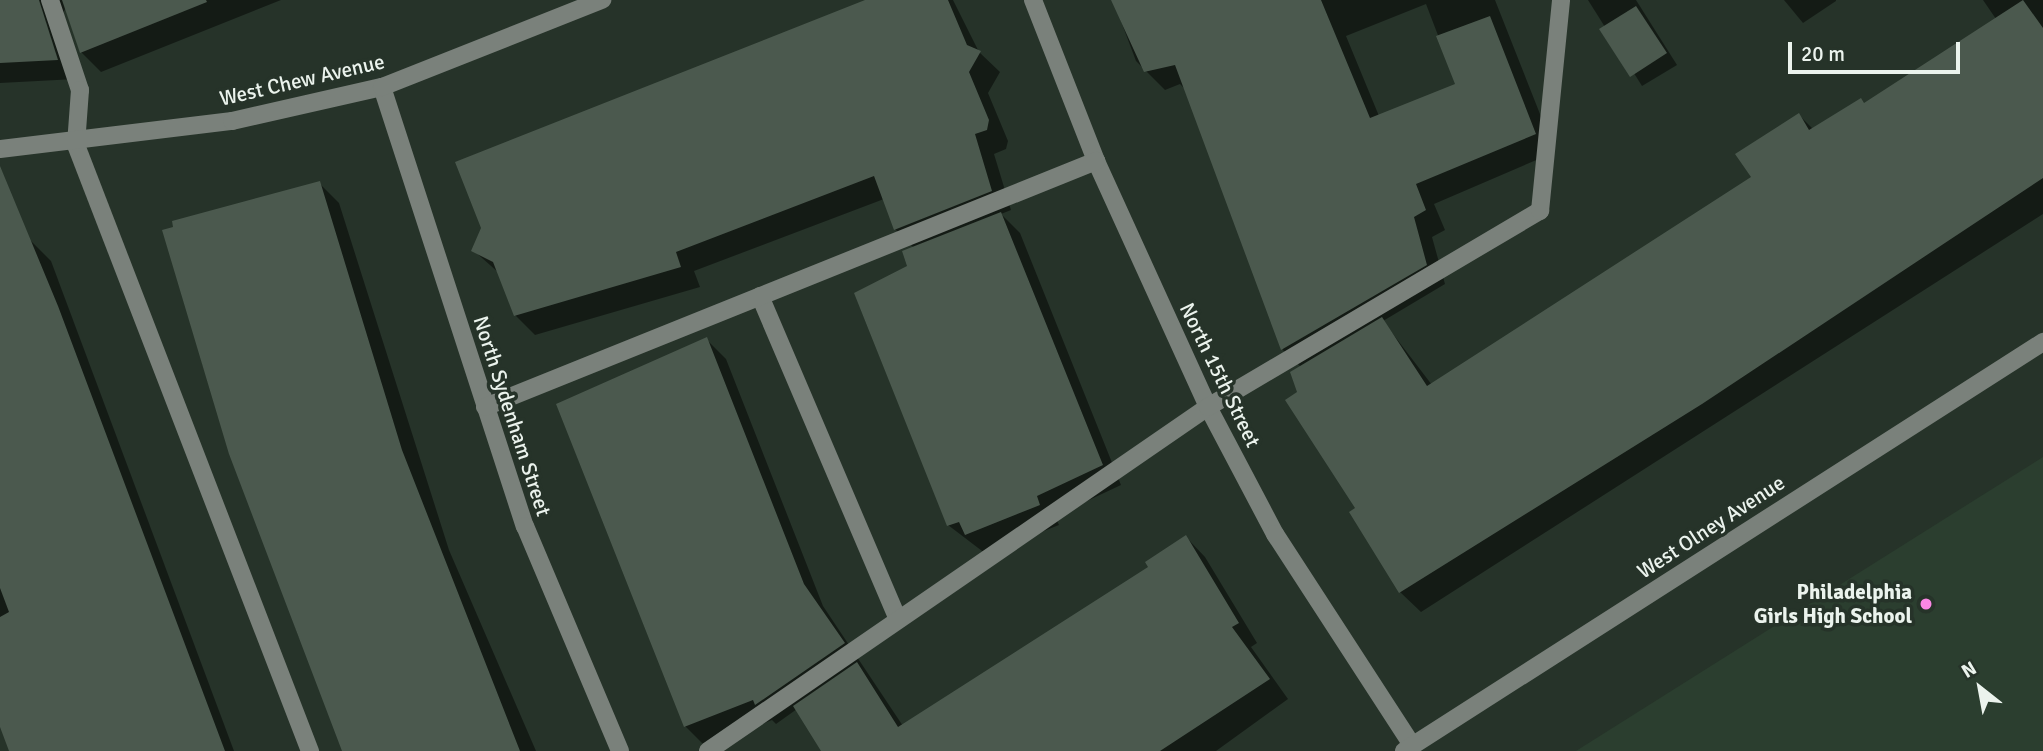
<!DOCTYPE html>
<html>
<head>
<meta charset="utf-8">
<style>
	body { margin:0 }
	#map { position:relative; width:2043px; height:751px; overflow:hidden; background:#263329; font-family:Signika,sans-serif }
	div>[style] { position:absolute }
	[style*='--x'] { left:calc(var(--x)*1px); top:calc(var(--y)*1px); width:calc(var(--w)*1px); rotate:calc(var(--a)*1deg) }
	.built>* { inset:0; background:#2b3e2f }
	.shadow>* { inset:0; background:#0007 }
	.building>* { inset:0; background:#4b594e }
	.minor>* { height:18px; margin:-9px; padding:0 9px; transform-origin:9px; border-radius:9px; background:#7a817b }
	.dots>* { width:19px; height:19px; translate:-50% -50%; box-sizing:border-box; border:4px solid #263329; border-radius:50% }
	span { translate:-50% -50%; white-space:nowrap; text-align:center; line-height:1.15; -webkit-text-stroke:7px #263329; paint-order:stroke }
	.street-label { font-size:21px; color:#ebf3ed }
	.poi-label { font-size:21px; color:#ebf3ed; font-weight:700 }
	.right { translate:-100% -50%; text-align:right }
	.north { position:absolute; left:1945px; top:653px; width:70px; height:70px; -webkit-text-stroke:5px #263329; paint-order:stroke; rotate:329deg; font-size:19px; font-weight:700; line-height:28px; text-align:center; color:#ebf3ed }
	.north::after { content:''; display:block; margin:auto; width:24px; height:32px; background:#ebf3ed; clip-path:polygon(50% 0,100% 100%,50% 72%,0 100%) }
	.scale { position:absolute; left:1788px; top:42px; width:172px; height:32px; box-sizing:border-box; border:4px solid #ebf3ed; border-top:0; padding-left:9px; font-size:21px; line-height:24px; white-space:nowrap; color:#ebf3ed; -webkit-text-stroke:5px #263329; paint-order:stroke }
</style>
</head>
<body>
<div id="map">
	<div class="built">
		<i style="clip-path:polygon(2043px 457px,2043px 751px,1576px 751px)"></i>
	</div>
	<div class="shadow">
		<i style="clip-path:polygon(0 0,281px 0,101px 72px,81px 52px,66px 7px,58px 24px,76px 79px,0 83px)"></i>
		<i style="clip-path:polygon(869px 0,953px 0,979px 52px,1000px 72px,988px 93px,1008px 141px,1006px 149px,994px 154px,1011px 210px,1001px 214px,1020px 233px,1121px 485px,1055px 516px,1059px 525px,986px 554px,948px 525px,910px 267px,914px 248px,895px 229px,884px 199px,694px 271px,700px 287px,535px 335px,515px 315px,499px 273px,473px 250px)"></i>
		<i style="clip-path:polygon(evenodd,1113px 0,1495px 0,1555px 152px,1434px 204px,1445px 230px,1432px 237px,1445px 284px,1383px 321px,1432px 385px,1753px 178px,1799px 115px,1813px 129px,1865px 105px,1996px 19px,1983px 0,2043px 0,2043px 214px,1421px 612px,1400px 592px,1300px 393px,1301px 367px,1283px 350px,1185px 89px,1180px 84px,1165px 90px,1136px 61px,1113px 0,1426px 4px,1457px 85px,1379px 116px,1346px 36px,1426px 4px)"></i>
		<i style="clip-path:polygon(1588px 0,1636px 0,1677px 65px,1642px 86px)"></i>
		<i style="clip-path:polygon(1784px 0,1836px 0,1836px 1px,1803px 23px)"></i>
		<i style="clip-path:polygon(319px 183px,339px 203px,449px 550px,536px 751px,351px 751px,298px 635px,202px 363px)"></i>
		<i style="clip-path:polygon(0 238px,31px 241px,51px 261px,234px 751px,11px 751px,0 663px)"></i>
		<i style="clip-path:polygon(706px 339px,726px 359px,823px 606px,903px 726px,1151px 568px,1186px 537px,1205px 557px,1257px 643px,1251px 647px,1288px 699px,1216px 751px,823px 751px,797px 709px,776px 724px,772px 720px,705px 746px,685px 726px)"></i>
	</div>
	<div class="building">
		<i style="clip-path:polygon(0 0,39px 0,58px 60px,0 63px)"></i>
		<i style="clip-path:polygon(62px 0,206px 0,207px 2px,80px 53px)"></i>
		<i style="clip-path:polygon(865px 0,948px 0,967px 45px,981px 51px,969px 72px,989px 120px,987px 130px,975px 134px,992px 191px,894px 230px,874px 176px,676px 252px,681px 267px,514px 316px,493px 262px,471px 251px,481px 228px,455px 162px)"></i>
		<i style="clip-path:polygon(1111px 0,1321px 0,1370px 118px,1455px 84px,1436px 36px,1490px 16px,1536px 134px,1416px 184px,1426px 210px,1414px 217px,1427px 265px,1281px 350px,1175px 65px,1144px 72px)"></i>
		<i style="clip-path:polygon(2023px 0,2043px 28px,2043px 178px,1702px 404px,1399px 593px,1349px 512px,1355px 508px,1285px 400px,1297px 392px,1290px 372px,1382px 317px,1427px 386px,1751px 177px,1735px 154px,1799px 113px,1809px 130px,1861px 98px,1864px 103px)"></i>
		<i style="clip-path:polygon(1636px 6px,1667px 53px,1630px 77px,1599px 29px)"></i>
		<i style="clip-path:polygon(0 166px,58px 306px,225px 751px,9px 751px,0 727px,0 617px,9px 612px,0 588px)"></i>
		<i style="clip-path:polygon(320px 181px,402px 450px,520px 751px,342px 751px,229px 454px,162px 230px,173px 227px,172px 221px)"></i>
		<i style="clip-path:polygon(1001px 212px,1103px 465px,1037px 496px,1040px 505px,965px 535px,959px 522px,947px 526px,854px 293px,907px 266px,902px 251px)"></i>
		<i style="clip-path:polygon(707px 337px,804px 584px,845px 643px,755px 705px,753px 700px,684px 727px,556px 404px)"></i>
		<i style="clip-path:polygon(1186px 535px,1239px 623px,1232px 627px,1270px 679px,1160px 751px,821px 751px,793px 706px,857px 662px,898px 727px,1148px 567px,1145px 562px)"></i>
	</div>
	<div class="minor">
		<i style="--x:50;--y:0;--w:95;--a:71.6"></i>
		<i style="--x:80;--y:90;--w:55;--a:94.2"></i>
		<i style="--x:76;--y:145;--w:650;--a:68.89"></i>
		<i style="--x:1033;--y:0;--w:173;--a:68.6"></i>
		<i style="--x:1096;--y:161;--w:270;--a:65.5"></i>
		<i style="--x:1208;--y:407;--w:144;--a:62.2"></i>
		<i style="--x:1275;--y:534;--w:252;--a:57"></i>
		<i style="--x:382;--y:87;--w:462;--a:72"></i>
		<i style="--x:525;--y:526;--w:244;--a:67.1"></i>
		<i style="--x:0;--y:149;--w:234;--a:-6.9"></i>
		<i style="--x:232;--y:121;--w:154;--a:-12.8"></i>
		<i style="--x:382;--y:87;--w:237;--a:-21.6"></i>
		<i style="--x:760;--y:296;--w:352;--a:66.9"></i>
		<i style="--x:485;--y:407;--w:659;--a:-21.93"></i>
		<i style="--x:708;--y:751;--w:607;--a:-34.53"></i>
		<i style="--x:1208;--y:407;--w:386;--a:-30.6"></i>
		<i style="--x:1540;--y:211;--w:212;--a:-84.3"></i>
		<i style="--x:1404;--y:751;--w:759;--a:-32.62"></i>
	</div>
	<div class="dots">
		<i style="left:1926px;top:604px;background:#fb87e5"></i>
	</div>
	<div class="street-label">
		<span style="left:302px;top:80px;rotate:-13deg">West Chew Avenue</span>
		<span style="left:1220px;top:375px;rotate:64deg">North 15th Street</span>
		<span style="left:512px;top:416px;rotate:72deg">North Sydenham Street</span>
		<span style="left:1711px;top:527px;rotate:-33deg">West Olney Avenue</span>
	</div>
	<div class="poi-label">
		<span class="right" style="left:1912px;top:604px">Philadelphia<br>Girls High School</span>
	</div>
	<div class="north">N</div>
	<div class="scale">20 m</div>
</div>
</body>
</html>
